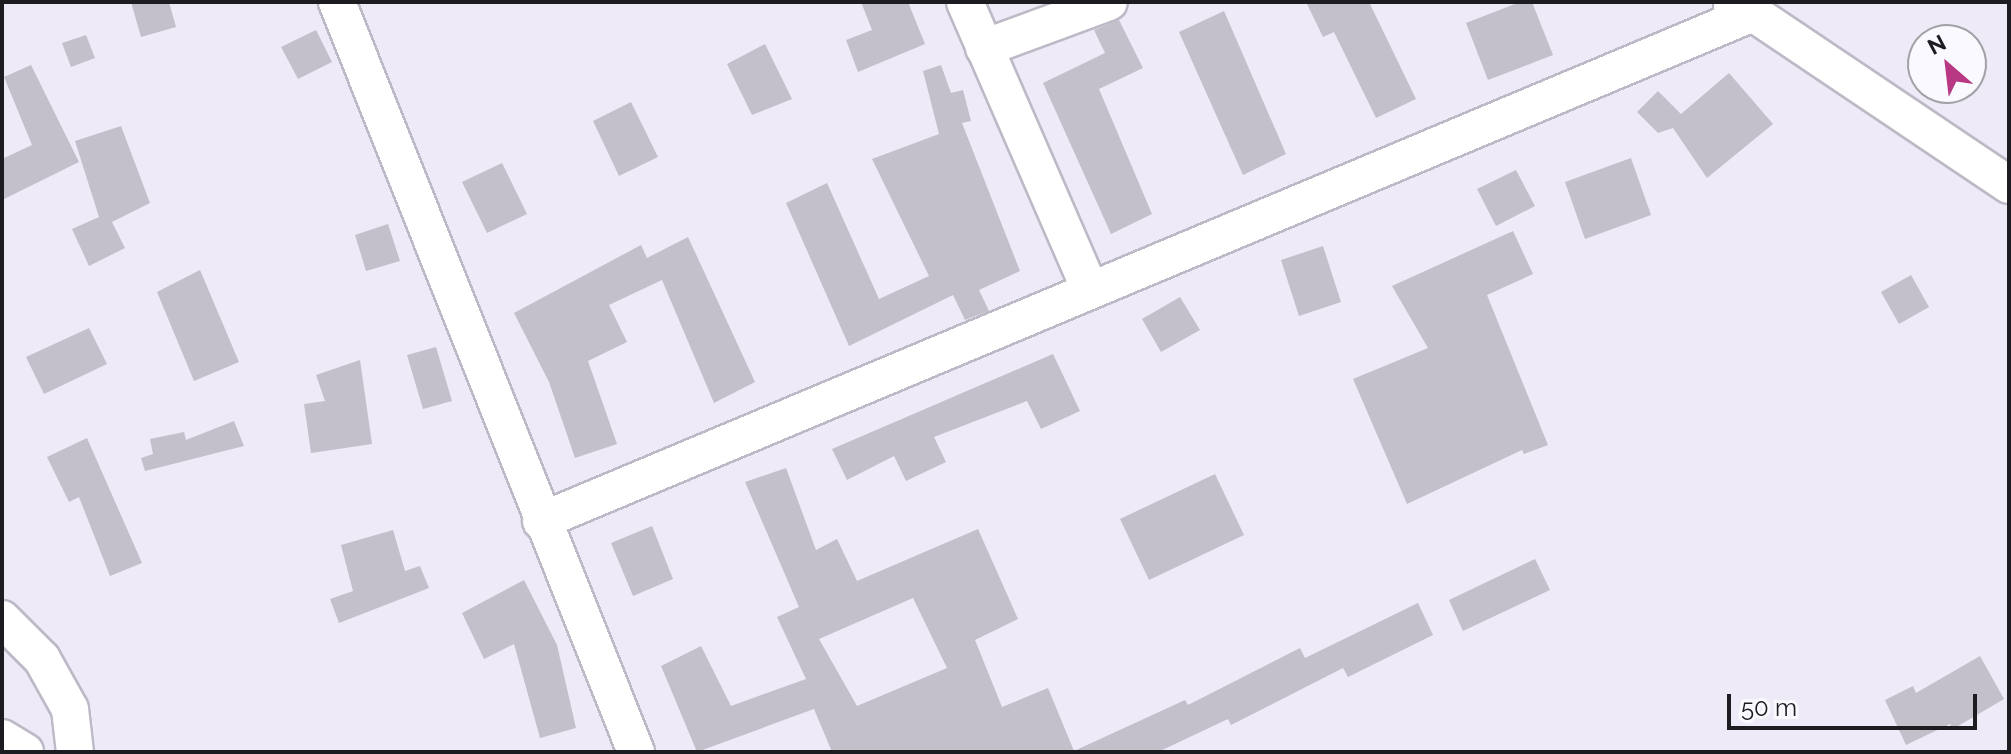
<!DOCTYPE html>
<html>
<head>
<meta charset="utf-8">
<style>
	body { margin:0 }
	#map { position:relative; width:2011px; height:754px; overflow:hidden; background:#eeeaf7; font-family:Raleway,sans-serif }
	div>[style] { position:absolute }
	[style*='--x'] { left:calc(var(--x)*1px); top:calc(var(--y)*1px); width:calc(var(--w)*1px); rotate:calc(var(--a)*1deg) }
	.building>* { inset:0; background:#c3bfcb }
	.roads { filter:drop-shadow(2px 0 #beb9c6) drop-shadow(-2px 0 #beb9c6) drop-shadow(0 2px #beb9c6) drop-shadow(0 -2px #beb9c6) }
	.minor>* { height:36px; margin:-18px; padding:0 18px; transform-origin:18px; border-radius:18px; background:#fff }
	span { translate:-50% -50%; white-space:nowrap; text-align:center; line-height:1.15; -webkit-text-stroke:8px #faf9fe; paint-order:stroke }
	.frame { position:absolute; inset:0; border:4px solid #1d1c20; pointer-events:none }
	.north { position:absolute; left:1907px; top:24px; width:80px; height:80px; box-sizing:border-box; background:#faf9fe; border:2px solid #a2a1a5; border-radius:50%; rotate:332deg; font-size:22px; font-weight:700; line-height:32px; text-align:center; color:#1d1c20 }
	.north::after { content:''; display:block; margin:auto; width:28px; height:36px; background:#b83884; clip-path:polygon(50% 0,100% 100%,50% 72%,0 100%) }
	.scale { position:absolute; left:1727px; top:694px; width:250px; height:36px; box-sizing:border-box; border:4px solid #1d1c20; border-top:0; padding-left:10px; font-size:24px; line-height:28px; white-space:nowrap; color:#1d1c20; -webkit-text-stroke:6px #faf9fe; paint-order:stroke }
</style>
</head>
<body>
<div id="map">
	<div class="building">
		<i style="clip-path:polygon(131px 2px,169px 2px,176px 27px,141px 37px)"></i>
		<i style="clip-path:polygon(861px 2px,908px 2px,925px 44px,858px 72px,846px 40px,872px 30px)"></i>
		<i style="clip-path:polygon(1306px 2px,1369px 2px,1416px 99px,1376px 118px,1334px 32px,1323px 37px)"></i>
		<i style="clip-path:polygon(1520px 2px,1532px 2px,1553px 55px,1488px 80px,1466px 23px)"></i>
		<i style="clip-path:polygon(1224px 11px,1286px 154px,1243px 175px,1179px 32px)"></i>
		<i style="clip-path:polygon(1119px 20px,1143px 68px,1099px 89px,1152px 214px,1111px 234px,1043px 83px,1105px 53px,1094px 30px)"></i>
		<i style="clip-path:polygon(316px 30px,332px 62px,298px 79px,281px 47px)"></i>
		<i style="clip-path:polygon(86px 35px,95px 58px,71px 67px,62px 43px)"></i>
		<i style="clip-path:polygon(765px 44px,792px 99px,752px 115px,727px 64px)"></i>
		<i style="clip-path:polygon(31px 65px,79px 162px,2px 200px,2px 159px,32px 145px,4px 77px)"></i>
		<i style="clip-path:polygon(941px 65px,951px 93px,963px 90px,971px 121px,962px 123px,1020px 271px,979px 290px,989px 311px,965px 320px,953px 295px,849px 346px,786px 203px,827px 183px,879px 299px,929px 276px,872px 159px,939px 134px,923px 71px)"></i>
		<i style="clip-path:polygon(1729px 73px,1773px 124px,1707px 178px,1673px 128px,1658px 133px,1637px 112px,1658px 91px,1681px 114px)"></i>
		<i style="clip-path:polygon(631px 102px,658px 157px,619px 176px,593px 121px)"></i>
		<i style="clip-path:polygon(121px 126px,150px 203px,112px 222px,125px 248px,89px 266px,72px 229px,99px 217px,75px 141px)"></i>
		<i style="clip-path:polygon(1631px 158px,1651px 215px,1585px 239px,1565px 182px)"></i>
		<i style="clip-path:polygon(502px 163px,527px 214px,487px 233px,462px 182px)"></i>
		<i style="clip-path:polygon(1516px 170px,1535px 206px,1496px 226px,1477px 189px)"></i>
		<i style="clip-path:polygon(388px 224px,400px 261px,366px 271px,355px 235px)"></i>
		<i style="clip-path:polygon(1513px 231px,1533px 274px,1487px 295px,1548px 445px,1524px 454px,1522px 450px,1407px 504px,1353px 379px,1428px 348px,1392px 286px)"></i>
		<i style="clip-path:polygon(688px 237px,755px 382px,714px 403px,662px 280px,609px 305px,627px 342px,588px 361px,617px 444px,575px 458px,549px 382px,514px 313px,641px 245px,647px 258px)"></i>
		<i style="clip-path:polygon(1323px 246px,1341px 302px,1299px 316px,1281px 260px)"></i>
		<i style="clip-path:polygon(200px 270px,239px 362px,194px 381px,157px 292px)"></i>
		<i style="clip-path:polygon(1911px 275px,1929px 307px,1899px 324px,1881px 292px)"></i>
		<i style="clip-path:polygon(1180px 297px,1200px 330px,1161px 352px,1142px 319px)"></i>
		<i style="clip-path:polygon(89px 328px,107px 364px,44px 394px,26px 357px)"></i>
		<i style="clip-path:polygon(436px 347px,452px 401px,423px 409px,407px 355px)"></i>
		<i style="clip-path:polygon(1053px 354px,1080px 411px,1041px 429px,1027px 401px,934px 437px,946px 462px,906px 481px,894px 456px,847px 480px,832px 449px)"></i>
		<i style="clip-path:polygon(360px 360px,372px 444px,311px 453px,304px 404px,325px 401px,316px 375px)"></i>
		<i style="clip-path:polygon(234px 421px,244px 446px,145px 471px,141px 458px,153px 454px,150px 439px,184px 432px,186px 440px)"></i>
		<i style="clip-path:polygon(87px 438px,142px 563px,110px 576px,79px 497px,69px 502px,47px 457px)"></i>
		<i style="clip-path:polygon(evenodd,786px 468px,816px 550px,837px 539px,857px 581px,978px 529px,1018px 619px,975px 640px,1002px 707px,1048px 688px,1074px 751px,1185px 700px,1188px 705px,1300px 648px,1305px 658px,1418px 603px,1433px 635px,1348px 677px,1343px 668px,1231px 725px,1228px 719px,1158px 752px,832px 752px,814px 709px,697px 752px,661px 666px,701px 646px,731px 706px,806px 679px,777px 617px,799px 607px,745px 482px,786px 468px,913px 598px,947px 668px,857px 706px,819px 639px,913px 598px)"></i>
		<i style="clip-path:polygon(1215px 474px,1244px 535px,1149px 580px,1120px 519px)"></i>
		<i style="clip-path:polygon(652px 526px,673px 579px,633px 596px,611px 543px)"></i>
		<i style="clip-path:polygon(393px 530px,405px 571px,420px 566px,429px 588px,339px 623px,330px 599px,353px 591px,341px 545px)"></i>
		<i style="clip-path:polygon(1535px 559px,1550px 590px,1463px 631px,1449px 600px)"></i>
		<i style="clip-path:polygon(524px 580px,557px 645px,576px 728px,540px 738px,514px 644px,484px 659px,462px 613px)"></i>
		<i style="clip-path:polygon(1980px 656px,2004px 699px,1953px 729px,1950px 724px,1906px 745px,1885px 700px,1913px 686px,1916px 693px)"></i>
	</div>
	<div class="roads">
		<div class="minor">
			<i style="--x:337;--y:2;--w:807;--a:68.26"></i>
			<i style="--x:965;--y:2;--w:311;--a:66.5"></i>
			<i style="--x:1732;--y:7;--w:22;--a:16"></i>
			<i style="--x:1753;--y:13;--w:308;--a:33.9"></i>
			<i style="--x:984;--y:48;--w:133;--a:-20.2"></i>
			<i style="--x:541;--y:521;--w:1314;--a:-22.74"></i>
			<i style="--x:2;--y:619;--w:57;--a:45"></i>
			<i style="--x:42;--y:659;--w:57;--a:60.8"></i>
			<i style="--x:70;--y:709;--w:43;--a:83.4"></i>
			<i style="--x:2;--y:738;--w:27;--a:31"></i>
		</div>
	</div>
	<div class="frame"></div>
	<div class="north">N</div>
	<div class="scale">50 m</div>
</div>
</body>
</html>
